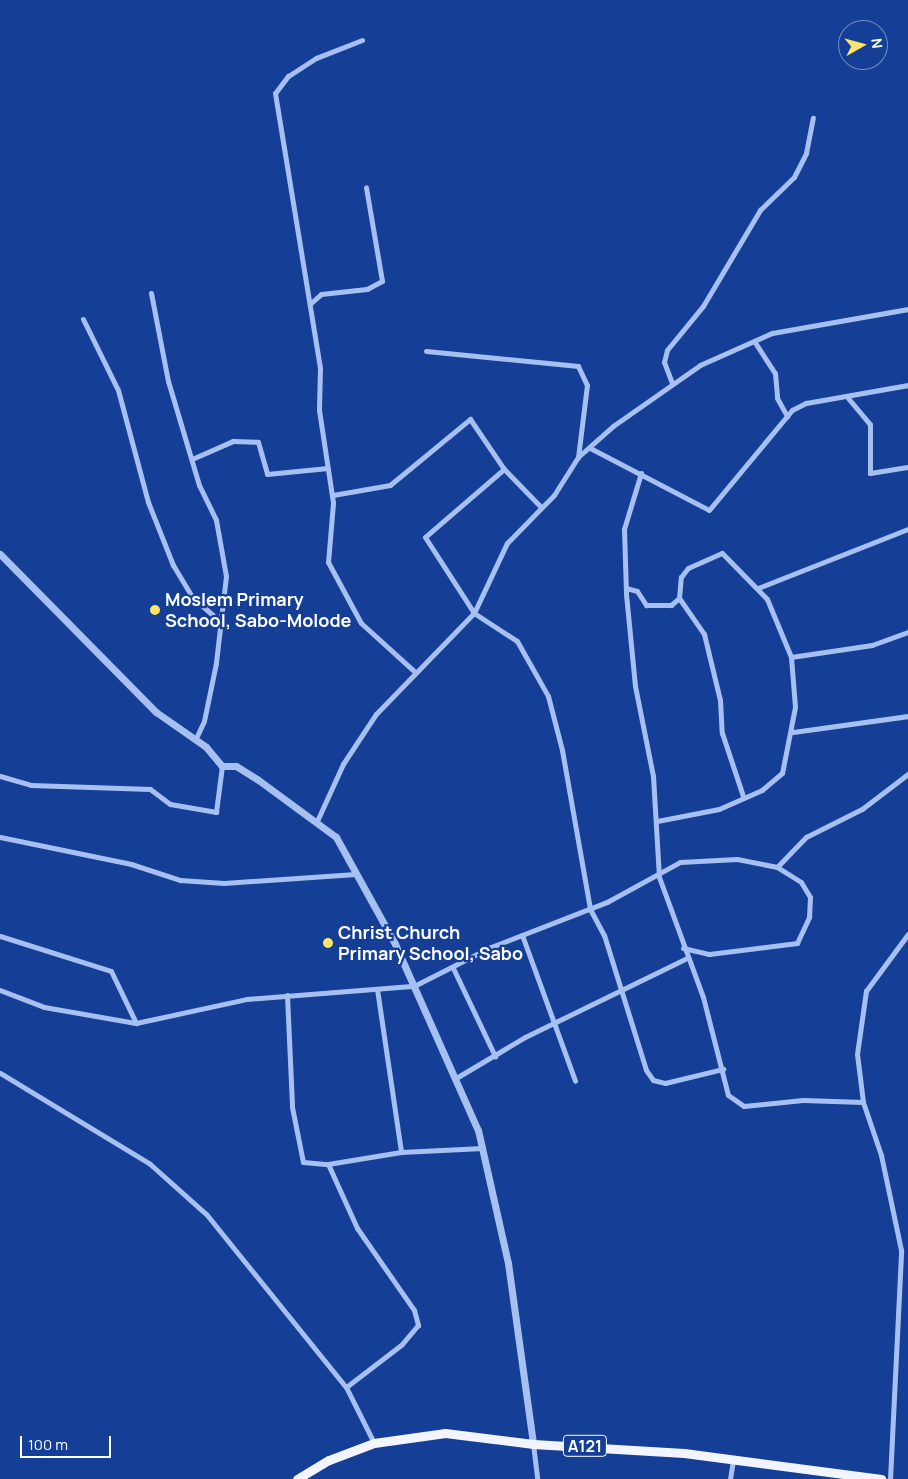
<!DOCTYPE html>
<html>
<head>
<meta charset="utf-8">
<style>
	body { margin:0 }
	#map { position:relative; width:908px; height:1479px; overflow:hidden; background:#153f96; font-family:Manrope,sans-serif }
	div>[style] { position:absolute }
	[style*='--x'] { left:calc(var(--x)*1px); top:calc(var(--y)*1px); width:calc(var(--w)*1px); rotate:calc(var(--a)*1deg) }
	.minor>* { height:5px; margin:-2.5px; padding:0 2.5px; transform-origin:2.5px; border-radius:2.5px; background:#a7c0f2 }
	.tertiary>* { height:7px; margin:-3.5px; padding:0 3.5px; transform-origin:3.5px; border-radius:3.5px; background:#a7c0f2 }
	.primary>* { height:9px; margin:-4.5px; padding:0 4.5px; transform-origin:4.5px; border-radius:4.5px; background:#f2f5ff }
	.dots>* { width:14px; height:14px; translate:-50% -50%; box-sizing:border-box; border:2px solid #153f96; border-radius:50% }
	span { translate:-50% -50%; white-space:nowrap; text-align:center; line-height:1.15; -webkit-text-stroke:4.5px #153f96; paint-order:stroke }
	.shield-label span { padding:1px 4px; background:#153f96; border:1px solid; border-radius:4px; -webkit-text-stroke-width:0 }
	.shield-label { font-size:16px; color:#fff; font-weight:700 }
	.poi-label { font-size:18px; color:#fff; font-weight:700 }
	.left { translate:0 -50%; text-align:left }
	.north { position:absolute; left:838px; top:20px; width:50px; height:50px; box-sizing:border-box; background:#153f96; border:1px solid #738cc0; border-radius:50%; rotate:83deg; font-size:14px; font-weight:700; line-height:20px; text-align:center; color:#fff }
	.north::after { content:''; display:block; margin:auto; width:18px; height:22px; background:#ffe468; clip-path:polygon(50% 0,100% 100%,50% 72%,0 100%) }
	.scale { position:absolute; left:20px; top:1436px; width:91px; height:22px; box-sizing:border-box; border:2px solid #fff; border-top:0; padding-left:6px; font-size:15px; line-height:18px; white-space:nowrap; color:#fff; -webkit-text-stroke:4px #153f96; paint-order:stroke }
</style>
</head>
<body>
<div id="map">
	<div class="minor">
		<i style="--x:362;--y:40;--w:49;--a:158.6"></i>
		<i style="--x:316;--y:58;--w:33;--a:147"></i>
		<i style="--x:288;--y:76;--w:21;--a:127"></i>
		<i style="--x:275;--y:93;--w:279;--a:80.7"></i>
		<i style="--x:320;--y:368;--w:42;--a:91.4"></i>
		<i style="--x:319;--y:410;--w:94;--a:81.4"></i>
		<i style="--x:333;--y:503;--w:59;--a:94.8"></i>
		<i style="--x:328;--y:562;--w:69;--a:61.6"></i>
		<i style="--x:361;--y:623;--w:72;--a:42.2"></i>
		<i style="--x:151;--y:293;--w:90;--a:79.1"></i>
		<i style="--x:168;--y:381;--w:109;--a:73.4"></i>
		<i style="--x:199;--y:485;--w:39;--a:64"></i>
		<i style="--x:216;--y:520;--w:57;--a:79.9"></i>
		<i style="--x:226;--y:576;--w:88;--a:96.6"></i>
		<i style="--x:216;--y:663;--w:59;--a:101.7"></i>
		<i style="--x:204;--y:721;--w:21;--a:115"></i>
		<i style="--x:311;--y:303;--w:13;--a:-42"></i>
		<i style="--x:321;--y:294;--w:46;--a:-6.2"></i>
		<i style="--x:367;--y:289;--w:17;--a:-28"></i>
		<i style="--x:382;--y:281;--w:95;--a:-99.7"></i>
		<i style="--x:83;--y:319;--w:79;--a:63.8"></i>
		<i style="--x:118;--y:390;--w:116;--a:75"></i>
		<i style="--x:148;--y:502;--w:68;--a:68.4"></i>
		<i style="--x:173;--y:565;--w:37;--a:59"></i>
		<i style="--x:192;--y:597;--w:40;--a:41"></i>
		<i style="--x:754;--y:341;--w:38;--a:57"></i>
		<i style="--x:775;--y:373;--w:25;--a:85"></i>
		<i style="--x:777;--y:398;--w:21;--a:61"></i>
		<i style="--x:426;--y:351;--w:153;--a:5.6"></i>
		<i style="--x:578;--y:366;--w:21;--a:65"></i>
		<i style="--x:587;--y:385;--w:73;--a:97.1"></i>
		<i style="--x:672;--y:383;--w:22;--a:-111"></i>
		<i style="--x:664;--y:362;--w:12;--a:-76"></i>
		<i style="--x:667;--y:350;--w:57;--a:-50.7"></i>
		<i style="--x:703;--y:306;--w:112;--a:-59.3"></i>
		<i style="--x:760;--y:210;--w:47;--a:-44.1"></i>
		<i style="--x:794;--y:177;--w:27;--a:-63"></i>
		<i style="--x:806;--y:153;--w:36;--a:-79"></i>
		<i style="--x:848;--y:398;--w:34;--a:50"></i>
		<i style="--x:870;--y:424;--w:49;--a:90"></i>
		<i style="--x:870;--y:473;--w:38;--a:-9"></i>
		<i style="--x:590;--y:448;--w:134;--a:27.5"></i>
		<i style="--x:709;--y:510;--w:130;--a:-50.3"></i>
		<i style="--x:792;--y:410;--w:16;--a:-27"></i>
		<i style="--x:806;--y:403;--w:104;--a:-10"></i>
		<i style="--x:192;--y:459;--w:45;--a:-23.7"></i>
		<i style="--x:233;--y:441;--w:25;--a:2"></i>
		<i style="--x:258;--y:442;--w:33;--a:74"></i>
		<i style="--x:267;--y:474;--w:61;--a:-5.6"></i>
		<i style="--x:504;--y:469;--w:104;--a:139.3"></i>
		<i style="--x:425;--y:537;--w:90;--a:57.2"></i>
		<i style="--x:474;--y:613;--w:51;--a:33.1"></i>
		<i style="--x:517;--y:641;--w:63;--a:60.6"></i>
		<i style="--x:548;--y:696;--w:56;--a:75.5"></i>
		<i style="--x:562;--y:750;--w:161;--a:80"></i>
		<i style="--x:590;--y:909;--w:30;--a:62"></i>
		<i style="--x:604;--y:935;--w:141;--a:72.7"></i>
		<i style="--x:646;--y:1070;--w:12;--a:55"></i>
		<i style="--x:653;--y:1080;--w:12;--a:14"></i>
		<i style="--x:665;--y:1083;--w:60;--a:-13.6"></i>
		<i style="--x:641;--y:473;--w:59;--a:106.9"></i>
		<i style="--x:624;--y:529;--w:65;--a:88.2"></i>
		<i style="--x:626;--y:594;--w:92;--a:84.4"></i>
		<i style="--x:635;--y:686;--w:92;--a:78.7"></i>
		<i style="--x:653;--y:776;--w:101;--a:86.6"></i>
		<i style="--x:659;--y:877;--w:128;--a:69.9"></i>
		<i style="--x:703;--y:997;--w:101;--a:75.7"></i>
		<i style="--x:728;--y:1095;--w:19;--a:35"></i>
		<i style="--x:744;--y:1106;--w:59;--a:-5.8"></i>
		<i style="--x:803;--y:1100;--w:60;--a:1.9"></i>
		<i style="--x:333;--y:495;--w:58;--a:-10"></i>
		<i style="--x:390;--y:485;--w:104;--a:-39.5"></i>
		<i style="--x:470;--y:419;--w:60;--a:55.8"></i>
		<i style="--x:504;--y:469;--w:53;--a:45.8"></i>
		<i style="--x:626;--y:588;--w:11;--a:15"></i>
		<i style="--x:637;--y:591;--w:17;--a:57"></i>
		<i style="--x:646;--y:605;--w:25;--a:0"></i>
		<i style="--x:671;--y:605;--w:11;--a:-41"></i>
		<i style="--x:679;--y:598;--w:21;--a:-85"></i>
		<i style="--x:681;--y:577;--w:11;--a:-52"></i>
		<i style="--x:688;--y:568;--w:37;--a:-24"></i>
		<i style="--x:722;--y:553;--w:64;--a:45.6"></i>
		<i style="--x:767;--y:599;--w:63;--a:67.5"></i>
		<i style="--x:791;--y:657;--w:50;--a:85.4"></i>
		<i style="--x:795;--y:707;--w:67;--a:101.1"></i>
		<i style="--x:782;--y:773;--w:26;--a:140"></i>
		<i style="--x:762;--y:790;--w:47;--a:156.2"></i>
		<i style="--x:719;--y:809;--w:63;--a:169"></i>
		<i style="--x:758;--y:588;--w:161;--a:-21.5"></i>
		<i style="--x:679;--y:598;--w:44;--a:55.2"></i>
		<i style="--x:704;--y:634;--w:68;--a:76.4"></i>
		<i style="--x:720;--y:700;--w:33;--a:87"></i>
		<i style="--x:722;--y:733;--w:66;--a:71.6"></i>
		<i style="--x:791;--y:657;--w:82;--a:-8.4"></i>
		<i style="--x:872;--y:645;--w:38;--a:-20"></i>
		<i style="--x:793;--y:732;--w:116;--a:-7.9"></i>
		<i style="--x:0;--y:776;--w:32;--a:16"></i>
		<i style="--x:31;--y:785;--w:119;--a:1.9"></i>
		<i style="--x:150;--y:789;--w:25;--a:37"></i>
		<i style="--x:170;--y:804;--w:47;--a:9.9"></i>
		<i style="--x:216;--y:812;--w:46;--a:-82.6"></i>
		<i style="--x:317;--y:821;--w:63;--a:-65.5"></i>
		<i style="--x:343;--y:764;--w:60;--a:-56.6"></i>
		<i style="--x:376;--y:714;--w:141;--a:-45.9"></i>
		<i style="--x:474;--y:613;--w:77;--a:-64.8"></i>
		<i style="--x:507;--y:543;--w:67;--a:-45.6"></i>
		<i style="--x:554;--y:495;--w:45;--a:-57.7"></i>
		<i style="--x:578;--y:457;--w:47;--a:-41.5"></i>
		<i style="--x:613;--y:426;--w:106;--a:-35"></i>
		<i style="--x:700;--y:365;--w:79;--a:-24"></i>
		<i style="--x:772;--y:333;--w:138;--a:-10"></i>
		<i style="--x:0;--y:837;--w:134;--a:11.6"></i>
		<i style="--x:131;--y:864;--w:52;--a:18.1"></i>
		<i style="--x:180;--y:880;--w:44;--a:3.9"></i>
		<i style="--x:224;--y:883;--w:132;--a:-3.9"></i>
		<i style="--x:522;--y:935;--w:155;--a:70"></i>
		<i style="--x:0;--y:936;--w:116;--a:17.5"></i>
		<i style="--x:111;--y:971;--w:58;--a:64.3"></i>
		<i style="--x:683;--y:948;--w:27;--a:13"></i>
		<i style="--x:709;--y:954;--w:89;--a:-7.1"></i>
		<i style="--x:797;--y:943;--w:29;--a:-65"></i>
		<i style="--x:809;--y:917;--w:20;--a:-87"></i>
		<i style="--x:810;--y:897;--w:17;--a:-121"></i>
		<i style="--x:801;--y:882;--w:28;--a:-148"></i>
		<i style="--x:453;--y:968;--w:98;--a:64.5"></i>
		<i style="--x:377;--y:989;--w:165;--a:81.6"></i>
		<i style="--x:0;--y:990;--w:47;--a:21.1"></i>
		<i style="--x:44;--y:1007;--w:93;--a:9.9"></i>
		<i style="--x:136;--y:1023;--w:114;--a:-12.2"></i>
		<i style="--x:247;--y:999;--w:168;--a:-4.5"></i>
		<i style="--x:414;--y:986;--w:86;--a:-26.9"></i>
		<i style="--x:491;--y:947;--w:124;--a:-21.2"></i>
		<i style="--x:607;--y:902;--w:83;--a:-28.7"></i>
		<i style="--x:680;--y:862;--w:57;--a:-3"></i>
		<i style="--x:737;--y:859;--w:41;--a:11.3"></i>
		<i style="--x:777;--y:867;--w:42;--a:-46"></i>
		<i style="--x:806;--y:837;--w:63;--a:-26.6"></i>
		<i style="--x:862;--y:809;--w:58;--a:-37.3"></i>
		<i style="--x:287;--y:995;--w:112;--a:87.4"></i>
		<i style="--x:292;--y:1107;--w:56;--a:78.7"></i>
		<i style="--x:303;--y:1162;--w:25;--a:5"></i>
		<i style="--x:328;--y:1164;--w:74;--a:-9.3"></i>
		<i style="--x:401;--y:1152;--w:82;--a:-2.8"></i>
		<i style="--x:0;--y:1073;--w:175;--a:31.2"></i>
		<i style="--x:150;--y:1164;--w:76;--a:41.8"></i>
		<i style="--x:207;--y:1215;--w:221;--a:51.1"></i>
		<i style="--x:346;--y:1387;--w:63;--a:63.4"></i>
		<i style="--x:456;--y:1078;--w:80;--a:-30.7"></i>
		<i style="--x:525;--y:1037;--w:178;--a:-26"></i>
		<i style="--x:328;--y:1164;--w:70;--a:65.6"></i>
		<i style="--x:357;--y:1228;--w:100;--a:55.2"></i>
		<i style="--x:414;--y:1310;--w:16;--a:75"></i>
		<i style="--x:418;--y:1325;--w:26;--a:130"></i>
		<i style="--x:401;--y:1345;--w:69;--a:142.6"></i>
		<i style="--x:533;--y:1444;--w:35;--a:83"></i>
		<i style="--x:730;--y:1479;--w:20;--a:-81"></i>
		<i style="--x:890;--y:1479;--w:229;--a:-87.2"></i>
		<i style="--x:901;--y:1250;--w:97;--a:-101.9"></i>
		<i style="--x:881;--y:1155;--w:56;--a:-108.8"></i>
		<i style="--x:863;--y:1102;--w:48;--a:-97.1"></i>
		<i style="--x:857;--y:1054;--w:64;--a:-81.9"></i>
		<i style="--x:866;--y:991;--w:71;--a:-53.6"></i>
	</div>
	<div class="tertiary">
		<i style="--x:0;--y:554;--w:222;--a:45.4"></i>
		<i style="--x:156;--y:712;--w:61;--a:35"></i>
		<i style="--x:206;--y:747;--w:25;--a:50"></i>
		<i style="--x:222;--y:766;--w:14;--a:0"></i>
		<i style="--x:236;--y:766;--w:25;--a:32"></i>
		<i style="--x:257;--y:779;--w:98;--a:36.3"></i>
		<i style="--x:336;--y:837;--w:122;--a:61.1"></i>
		<i style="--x:395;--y:944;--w:204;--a:66"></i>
		<i style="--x:478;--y:1130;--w:136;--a:77.3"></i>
		<i style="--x:508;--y:1263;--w:183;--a:82.1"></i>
	</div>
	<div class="primary">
		<i style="--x:297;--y:1479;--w:37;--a:-31"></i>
		<i style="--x:329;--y:1460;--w:48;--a:-20.7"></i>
		<i style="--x:374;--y:1443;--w:72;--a:-8"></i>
		<i style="--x:445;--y:1433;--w:89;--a:7.1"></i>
		<i style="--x:533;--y:1444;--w:151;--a:3.4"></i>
		<i style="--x:684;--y:1453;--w:199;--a:7.5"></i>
	</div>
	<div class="dots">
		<i style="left:155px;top:610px;background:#ffe468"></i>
		<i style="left:328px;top:943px;background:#ffe468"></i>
	</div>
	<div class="shield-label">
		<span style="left:585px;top:1446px">A121</span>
	</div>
	<div class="poi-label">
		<span class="left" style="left:165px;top:610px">Moslem Primary<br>School, Sabo-Molode</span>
		<span class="left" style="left:338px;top:943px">Christ Church<br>Primary School, Sabo</span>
	</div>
	<div class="north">N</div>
	<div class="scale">100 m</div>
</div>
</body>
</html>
